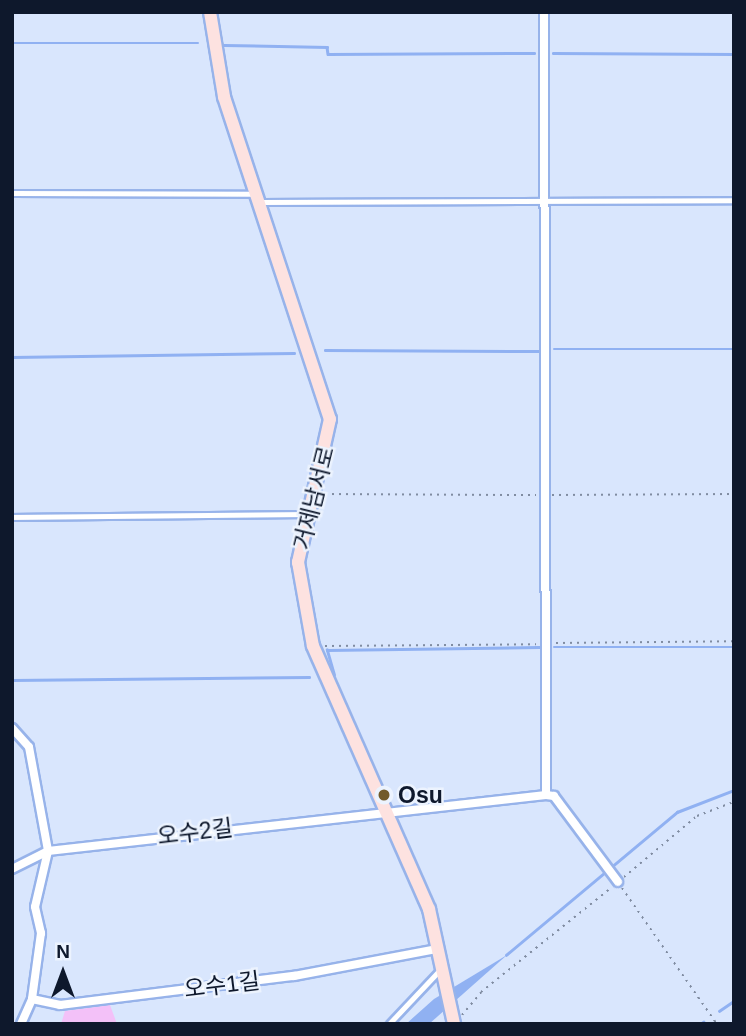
<!DOCTYPE html>
<html>
<head>
<meta charset="utf-8">
<style>
	body { margin:0 }
	#map { position:relative; width:746px; height:1036px; overflow:hidden; background:#d9e6fd; font-family:Helvetica,"Noto Sans KR",sans-serif }
	div>[style] { position:absolute }
	[style*='--x'] { left:calc(var(--x)*1px); top:calc(var(--y)*1px); width:calc(var(--w)*1px); rotate:calc(var(--a)*1deg) }
	.green>* { inset:0; background:#f3c1f8 }
	.water>* { inset:0; background:#90b1f2 }
	.stream>* { height:2.5px; margin:-1.25px; padding:0 1.25px; transform-origin:1.25px; border-radius:1.25px; background:#90b1f2 }
	.path>* { height:2px; margin-top:-1px; transform-origin:0; background:repeating-linear-gradient(90deg,#808ca1 0 2px,transparent 0 7px) }
	.roads { filter:drop-shadow(2px 0 #97b3ea) drop-shadow(-2px 0 #97b3ea) drop-shadow(0 2px #97b3ea) drop-shadow(0 -2px #97b3ea) }
	.lane>* { height:4.5px; margin:-2.25px; padding:0 2.25px; transform-origin:2.25px; border-radius:2.25px; background:#fff }
	.street>* { height:8px; margin:-4px; padding:0 4px; transform-origin:4px; border-radius:4px; background:#fff }
	.secondary>* { height:12px; margin:-6px; padding:0 6px; transform-origin:6px; border-radius:6px; background:#fde2e0 }
	.dots>* { width:19px; height:19px; translate:-50% -50%; box-sizing:border-box; border:4px solid #ecf3fe; border-radius:50% }
	span { translate:-50% -50%; white-space:nowrap; text-align:center; line-height:1.15; -webkit-text-stroke:5px #ecf3fe; paint-order:stroke }
	.street-label { font-size:23px; color:#0e182c }
	.poi-label { font-size:23px; color:#0e182c; font-weight:700 }
	.left { translate:0 -50%; text-align:left }
	.frame { position:absolute; inset:0; border:14px solid #0e182c; pointer-events:none }
	.north { position:absolute; left:28px; top:938px; width:70px; height:70px; -webkit-text-stroke:5px #ecf3fe; paint-order:stroke; rotate:0deg; font-size:19px; font-weight:700; line-height:28px; text-align:center; color:#0e182c }
	.north::after { content:''; display:block; margin:auto; width:24px; height:32px; background:#0e182c; clip-path:polygon(50% 0,100% 100%,50% 72%,0 100%) }
</style>
</head>
<body>
<div id="map">
	<div class="green">
		<i style="clip-path:polygon(110px 1005px,117px 1024px,61px 1024px,65px 1011px)"></i>
	</div>
	<div class="water">
		<i style="clip-path:polygon(507px 955px,429px 1024px,406px 1024px,434px 999px)"></i>
	</div>
	<div class="stream">
		<i style="--x:12;--y:43;--w:186;--a:0"></i>
		<i style="--x:224;--y:45;--w:103;--a:1.1"></i>
		<i style="--x:327;--y:47;--w:7;--a:82"></i>
		<i style="--x:328;--y:54;--w:206;--a:-0.3"></i>
		<i style="--x:553;--y:53;--w:181;--a:0.3"></i>
		<i style="--x:554;--y:349;--w:180;--a:0"></i>
		<i style="--x:325;--y:350;--w:213;--a:0.3"></i>
		<i style="--x:12;--y:357;--w:282;--a:-0.8"></i>
		<i style="--x:554;--y:647;--w:180;--a:0"></i>
		<i style="--x:334;--y:675;--w:26;--a:-106"></i>
		<i style="--x:327;--y:650;--w:212;--a:-0.8"></i>
		<i style="--x:12;--y:680;--w:297;--a:-0.6"></i>
		<i style="--x:506;--y:955;--w:223;--a:-39.9"></i>
		<i style="--x:677;--y:812;--w:61;--a:-21.1"></i>
		<i style="--x:719;--y:1011;--w:18;--a:-34"></i>
		<i style="--x:700;--y:1024;--w:4;--a:-34"></i>
	</div>
	<div class="path">
		<i style="--x:325;--y:494;--w:211;--a:0.3"></i>
		<i style="--x:552;--y:495;--w:182;--a:-0.3"></i>
		<i style="--x:556;--y:643;--w:178;--a:-0.6"></i>
		<i style="--x:325;--y:646;--w:211;--a:-0.5"></i>
		<i style="--x:624;--y:877;--w:95;--a:-39.9"></i>
		<i style="--x:697;--y:816;--w:40;--a:-21"></i>
		<i style="--x:622;--y:888;--w:166;--a:55.1"></i>
		<i style="--x:462;--y:1015;--w:30;--a:-50"></i>
		<i style="--x:481;--y:992;--w:168;--a:-38.7"></i>
	</div>
	<div class="roads">
		<div class="lane">
			<i style="--x:12;--y:193;--w:241;--a:0.2"></i>
			<i style="--x:260;--y:202;--w:474;--a:-0.2"></i>
			<i style="--x:12;--y:517;--w:293;--a:-0.6"></i>
			<i style="--x:389;--y:1024;--w:73;--a:-46.7"></i>
		</div>
		<div class="street">
			<i style="--x:544;--y:12;--w:783;--a:89.85"></i>
			<i style="--x:12;--y:728;--w:25;--a:48"></i>
			<i style="--x:29;--y:747;--w:106;--a:79.6"></i>
			<i style="--x:48;--y:851;--w:57;--a:103.1"></i>
			<i style="--x:35;--y:907;--w:27;--a:77"></i>
			<i style="--x:41;--y:933;--w:67;--a:97.8"></i>
			<i style="--x:12;--y:869;--w:40;--a:-26.6"></i>
			<i style="--x:48;--y:851;--w:501;--a:-6.42"></i>
			<i style="--x:546;--y:795;--w:8;--a:7"></i>
			<i style="--x:554;--y:796;--w:107;--a:53.3"></i>
			<i style="--x:21;--y:1024;--w:27;--a:-66"></i>
			<i style="--x:32;--y:999;--w:29;--a:12"></i>
			<i style="--x:60;--y:1005;--w:236;--a:-7.1"></i>
			<i style="--x:294;--y:976;--w:146;--a:-10.7"></i>
		</div>
		<div class="secondary">
			<i style="--x:210;--y:12;--w:86;--a:80.6"></i>
			<i style="--x:224;--y:97;--w:339;--a:71.8"></i>
			<i style="--x:330;--y:419;--w:147;--a:102.6"></i>
			<i style="--x:298;--y:562;--w:85;--a:79.9"></i>
			<i style="--x:313;--y:646;--w:287;--a:66.2"></i>
			<i style="--x:429;--y:909;--w:118;--a:77.7"></i>
		</div>
	</div>
	<div class="dots">
		<i style="left:384px;top:795px;background:#715a2a"></i>
	</div>
	<div class="street-label">
		<span style="left:314px;top:498px;rotate:-76deg">거제남서로</span>
		<span style="left:195px;top:832px;rotate:-7deg">오수2길</span>
		<span style="left:222px;top:985px;rotate:-7deg">오수1길</span>
	</div>
	<div class="poi-label">
		<span class="left" style="left:398px;top:795px">Osu</span>
	</div>
	<div class="frame"></div>
	<div class="north">N</div>
</div>
</body>
</html>
